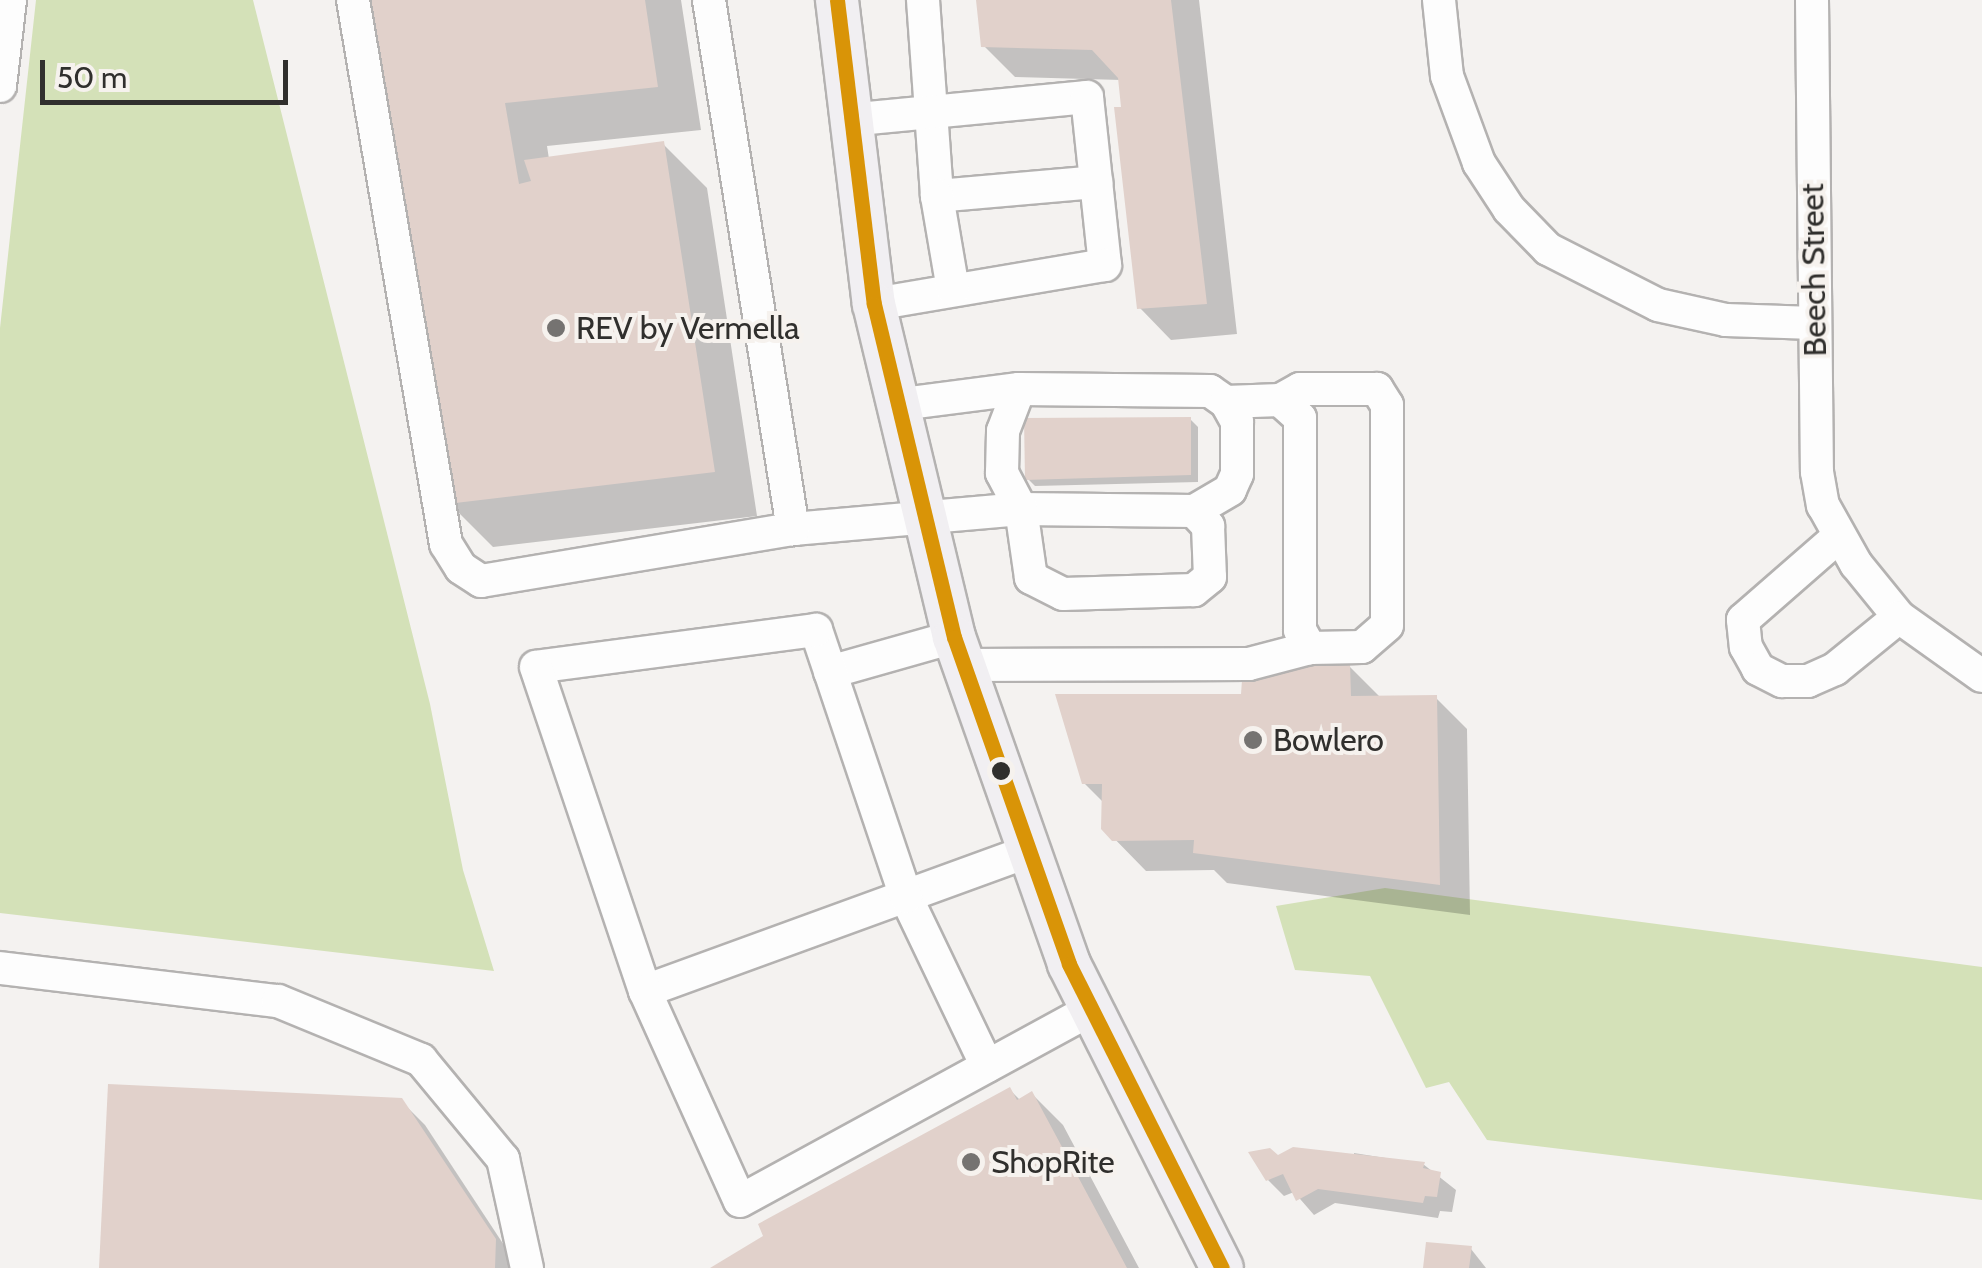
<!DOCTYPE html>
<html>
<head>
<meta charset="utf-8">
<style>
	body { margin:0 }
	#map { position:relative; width:1982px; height:1268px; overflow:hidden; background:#f4f2f0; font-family:Cabin,sans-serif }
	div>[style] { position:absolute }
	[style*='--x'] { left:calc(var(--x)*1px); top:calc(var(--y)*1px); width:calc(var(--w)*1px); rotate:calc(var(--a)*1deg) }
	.green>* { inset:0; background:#d4e1b8 }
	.shadow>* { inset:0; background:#0003 }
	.building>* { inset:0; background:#e1d1cb }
	.roads { filter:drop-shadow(2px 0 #b4b2b1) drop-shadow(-2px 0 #b4b2b1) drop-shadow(0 2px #b4b2b1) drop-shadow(0 -2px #b4b2b1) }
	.minor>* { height:32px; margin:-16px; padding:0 16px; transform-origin:16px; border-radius:16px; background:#fdfdfd }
	.major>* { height:42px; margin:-21px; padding:0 21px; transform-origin:21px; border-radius:21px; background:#f1eff2 }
	.bus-1>* { height:15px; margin:-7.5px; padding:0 7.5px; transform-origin:7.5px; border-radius:7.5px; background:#d99407 }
	.dots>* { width:28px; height:28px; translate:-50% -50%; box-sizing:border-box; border:5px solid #f6f2ee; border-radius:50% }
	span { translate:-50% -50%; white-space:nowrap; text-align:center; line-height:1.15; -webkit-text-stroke:8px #f6f2ee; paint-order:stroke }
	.street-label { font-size:32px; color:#302f2d }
	.poi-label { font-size:32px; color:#302f2d }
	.left { translate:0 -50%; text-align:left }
	.scale { position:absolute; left:40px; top:60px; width:248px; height:45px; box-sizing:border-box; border:5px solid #302f2d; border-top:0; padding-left:12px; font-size:30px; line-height:35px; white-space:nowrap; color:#302f2d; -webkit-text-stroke:8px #f6f2ee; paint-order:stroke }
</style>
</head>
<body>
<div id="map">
	<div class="green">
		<i style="clip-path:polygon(36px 0,253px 0,430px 704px,463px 870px,494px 971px,0 913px,0 328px)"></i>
		<i style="clip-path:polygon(1385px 888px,1982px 967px,1982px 1200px,1487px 1140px,1449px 1082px,1426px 1088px,1370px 976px,1295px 970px,1276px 906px)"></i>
	</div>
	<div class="shadow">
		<i style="clip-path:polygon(372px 0,681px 0,701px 130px,547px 146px,549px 159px,663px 144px,707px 188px,757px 516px,493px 547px,449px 503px)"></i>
		<i style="clip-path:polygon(979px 0,1199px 0,1237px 334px,1171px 340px,1140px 308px,1121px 80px,1015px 77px,984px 46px)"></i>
		<i style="clip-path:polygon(1190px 419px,1198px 427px,1198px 482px,1035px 486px,1028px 479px)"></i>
		<i style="clip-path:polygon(1349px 666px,1381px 698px,1436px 698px,1467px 729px,1470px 915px,1227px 883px,1214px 870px,1146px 871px,1104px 828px,1104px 803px,1084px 783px,1243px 696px)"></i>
		<i style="clip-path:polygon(1010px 1090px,1020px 1100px,1032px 1094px,1063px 1125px,1139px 1268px,716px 1268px)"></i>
		<i style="clip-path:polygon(401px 1101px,425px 1125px,519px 1268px,101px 1268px)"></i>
		<i style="clip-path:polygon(1354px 1153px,1423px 1164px,1456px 1190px,1452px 1212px,1440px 1211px,1438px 1218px,1335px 1203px,1314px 1215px,1294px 1192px,1284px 1196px,1268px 1180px,1277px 1158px,1354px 1159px)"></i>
		<i style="clip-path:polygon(1471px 1249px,1486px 1268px,1425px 1268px)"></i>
	</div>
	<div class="building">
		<i style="clip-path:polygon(369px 0,645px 0,658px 87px,505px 103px,519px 184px,531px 181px,524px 160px,664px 141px,715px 472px,447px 504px)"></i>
		<i style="clip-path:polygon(976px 0,1171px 0,1207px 304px,1137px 309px,1114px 107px,1121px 107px,1118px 78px,1092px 50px,981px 47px)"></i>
		<i style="clip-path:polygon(1191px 417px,1191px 475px,1025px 480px,1024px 418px)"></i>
		<i style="clip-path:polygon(1290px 662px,1350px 663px,1351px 696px,1437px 695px,1440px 885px,1193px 853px,1194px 840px,1112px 841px,1101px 829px,1102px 784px,1082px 784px,1055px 694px,1241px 694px,1242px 680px)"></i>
		<i style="clip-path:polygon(108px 1084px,402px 1098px,496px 1239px,495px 1268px,99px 1268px)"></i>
		<i style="clip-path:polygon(1010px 1087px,1017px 1100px,1032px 1091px,1127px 1268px,710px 1268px,763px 1236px,758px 1224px)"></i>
		<i style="clip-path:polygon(1293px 1147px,1425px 1162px,1423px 1168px,1441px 1172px,1437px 1197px,1425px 1196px,1423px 1203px,1318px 1189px,1296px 1201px,1283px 1174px,1266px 1181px,1248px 1152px,1270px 1148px,1278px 1155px)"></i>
		<i style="clip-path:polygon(1426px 1242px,1472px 1246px,1469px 1268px,1423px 1268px)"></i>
	</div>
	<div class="roads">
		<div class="minor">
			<i style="--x:353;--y:0;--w:552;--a:80.3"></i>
			<i style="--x:446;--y:544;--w:28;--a:58"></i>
			<i style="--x:461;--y:568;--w:24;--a:33"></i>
			<i style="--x:481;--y:581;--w:316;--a:-9.5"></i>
			<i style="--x:793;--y:529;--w:229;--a:-5"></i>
			<i style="--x:1021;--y:509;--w:173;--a:0.7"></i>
			<i style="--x:1194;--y:511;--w:21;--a:47"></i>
			<i style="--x:1208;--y:526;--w:51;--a:87.8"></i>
			<i style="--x:1210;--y:577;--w:21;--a:141"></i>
			<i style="--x:1194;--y:590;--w:131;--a:178.3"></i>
			<i style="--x:1063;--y:594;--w:36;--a:-153"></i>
			<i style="--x:1031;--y:578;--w:70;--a:-98.2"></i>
			<i style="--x:1021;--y:509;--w:41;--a:-117.8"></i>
			<i style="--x:1002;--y:473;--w:42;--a:-88.6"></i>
			<i style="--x:1003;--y:431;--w:45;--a:-69.1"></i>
			<i style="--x:709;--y:0;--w:536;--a:80.98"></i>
			<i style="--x:923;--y:0;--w:196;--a:85.9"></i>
			<i style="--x:937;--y:196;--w:160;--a:-5"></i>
			<i style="--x:1439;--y:0;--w:76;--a:84"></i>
			<i style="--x:1447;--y:76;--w:93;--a:69.8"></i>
			<i style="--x:1479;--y:163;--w:55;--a:56.9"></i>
			<i style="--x:1509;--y:209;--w:56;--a:45.7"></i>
			<i style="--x:1548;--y:249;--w:123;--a:27"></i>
			<i style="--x:1658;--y:305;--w:70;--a:12.4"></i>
			<i style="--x:1726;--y:320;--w:88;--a:2"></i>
			<i style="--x:1812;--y:0;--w:472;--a:89.4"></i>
			<i style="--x:1817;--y:472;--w:34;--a:80"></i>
			<i style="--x:1823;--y:505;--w:68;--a:60.8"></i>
			<i style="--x:1856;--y:564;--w:68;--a:50.9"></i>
			<i style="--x:1899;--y:617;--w:102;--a:35.4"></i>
			<i style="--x:0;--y:86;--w:87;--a:-83.4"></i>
			<i style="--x:848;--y:120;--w:240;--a:-5.5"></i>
			<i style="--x:1087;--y:97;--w:169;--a:83.9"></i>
			<i style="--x:1105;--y:265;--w:234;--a:170.4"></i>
			<i style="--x:937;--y:196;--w:95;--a:80.3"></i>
			<i style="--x:1226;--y:402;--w:54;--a:-2.1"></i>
			<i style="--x:1280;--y:400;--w:27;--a:42"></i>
			<i style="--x:1300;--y:418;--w:212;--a:90"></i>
			<i style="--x:1300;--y:630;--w:21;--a:61"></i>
			<i style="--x:1310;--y:648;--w:52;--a:-1.1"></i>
			<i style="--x:1362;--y:647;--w:33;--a:-41"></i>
			<i style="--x:1387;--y:625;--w:220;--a:-90"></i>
			<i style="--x:1387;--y:405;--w:19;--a:-122"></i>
			<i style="--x:1377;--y:389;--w:77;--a:180"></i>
			<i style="--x:1300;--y:389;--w:23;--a:151"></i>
			<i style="--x:894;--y:405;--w:126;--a:-7.3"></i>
			<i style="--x:1019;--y:389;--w:191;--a:0.6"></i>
			<i style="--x:1210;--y:391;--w:19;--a:35"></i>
			<i style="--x:1226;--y:402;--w:23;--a:61"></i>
			<i style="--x:1237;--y:422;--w:52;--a:90"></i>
			<i style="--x:1237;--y:474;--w:17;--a:114"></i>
			<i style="--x:1230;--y:490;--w:42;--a:149.7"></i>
			<i style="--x:1838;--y:537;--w:126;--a:138.9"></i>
			<i style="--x:1743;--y:620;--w:27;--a:84"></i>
			<i style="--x:1746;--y:647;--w:25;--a:61"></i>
			<i style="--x:1758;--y:669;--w:27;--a:27"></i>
			<i style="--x:1782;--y:681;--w:26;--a:0"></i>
			<i style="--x:1808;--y:681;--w:30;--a:-24"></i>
			<i style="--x:1835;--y:669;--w:82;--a:-39.1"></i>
			<i style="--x:963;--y:665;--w:286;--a:-0.2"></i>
			<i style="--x:1249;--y:664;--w:63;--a:-14.7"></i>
			<i style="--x:830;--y:672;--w:129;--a:-15.8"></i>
			<i style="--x:0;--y:968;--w:280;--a:6.8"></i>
			<i style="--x:278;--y:1001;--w:155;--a:22.4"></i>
			<i style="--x:421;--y:1060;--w:129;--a:50.4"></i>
			<i style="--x:503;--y:1159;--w:112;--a:77.6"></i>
			<i style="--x:645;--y:991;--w:404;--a:-20"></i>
			<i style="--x:987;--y:1066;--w:187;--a:-115.6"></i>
			<i style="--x:906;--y:897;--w:282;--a:-108.6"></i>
			<i style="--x:816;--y:630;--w:282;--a:172.5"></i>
			<i style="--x:536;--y:667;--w:342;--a:71.4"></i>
			<i style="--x:645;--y:991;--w:230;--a:65.7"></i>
			<i style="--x:740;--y:1201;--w:400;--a:-28.6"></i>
		</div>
		<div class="major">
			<i style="--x:837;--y:0;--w:306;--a:83.1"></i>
			<i style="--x:874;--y:304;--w:342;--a:76.5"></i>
			<i style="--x:954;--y:637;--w:347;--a:70.6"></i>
			<i style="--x:1069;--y:964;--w:340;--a:63.3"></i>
		</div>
	</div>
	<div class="bus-1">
		<i style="--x:837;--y:0;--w:306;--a:83.1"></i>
		<i style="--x:874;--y:304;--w:342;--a:76.5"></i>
		<i style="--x:954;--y:637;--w:347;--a:70.6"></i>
		<i style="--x:1069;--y:964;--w:340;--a:63.3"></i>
	</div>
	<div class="dots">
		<i style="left:556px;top:328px;background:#757371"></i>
		<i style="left:1253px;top:740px;background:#757371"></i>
		<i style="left:1001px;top:771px;background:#302f2d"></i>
		<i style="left:971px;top:1162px;background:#757371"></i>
	</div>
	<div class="street-label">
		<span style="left:1814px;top:270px;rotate:-91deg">Beech Street</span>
	</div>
	<div class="poi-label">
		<span class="left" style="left:576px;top:328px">REV by Vermella</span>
		<span class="left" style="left:1273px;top:740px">Bowlero</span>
		<span class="left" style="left:991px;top:1162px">ShopRite</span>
	</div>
	<div class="scale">50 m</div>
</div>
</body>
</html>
